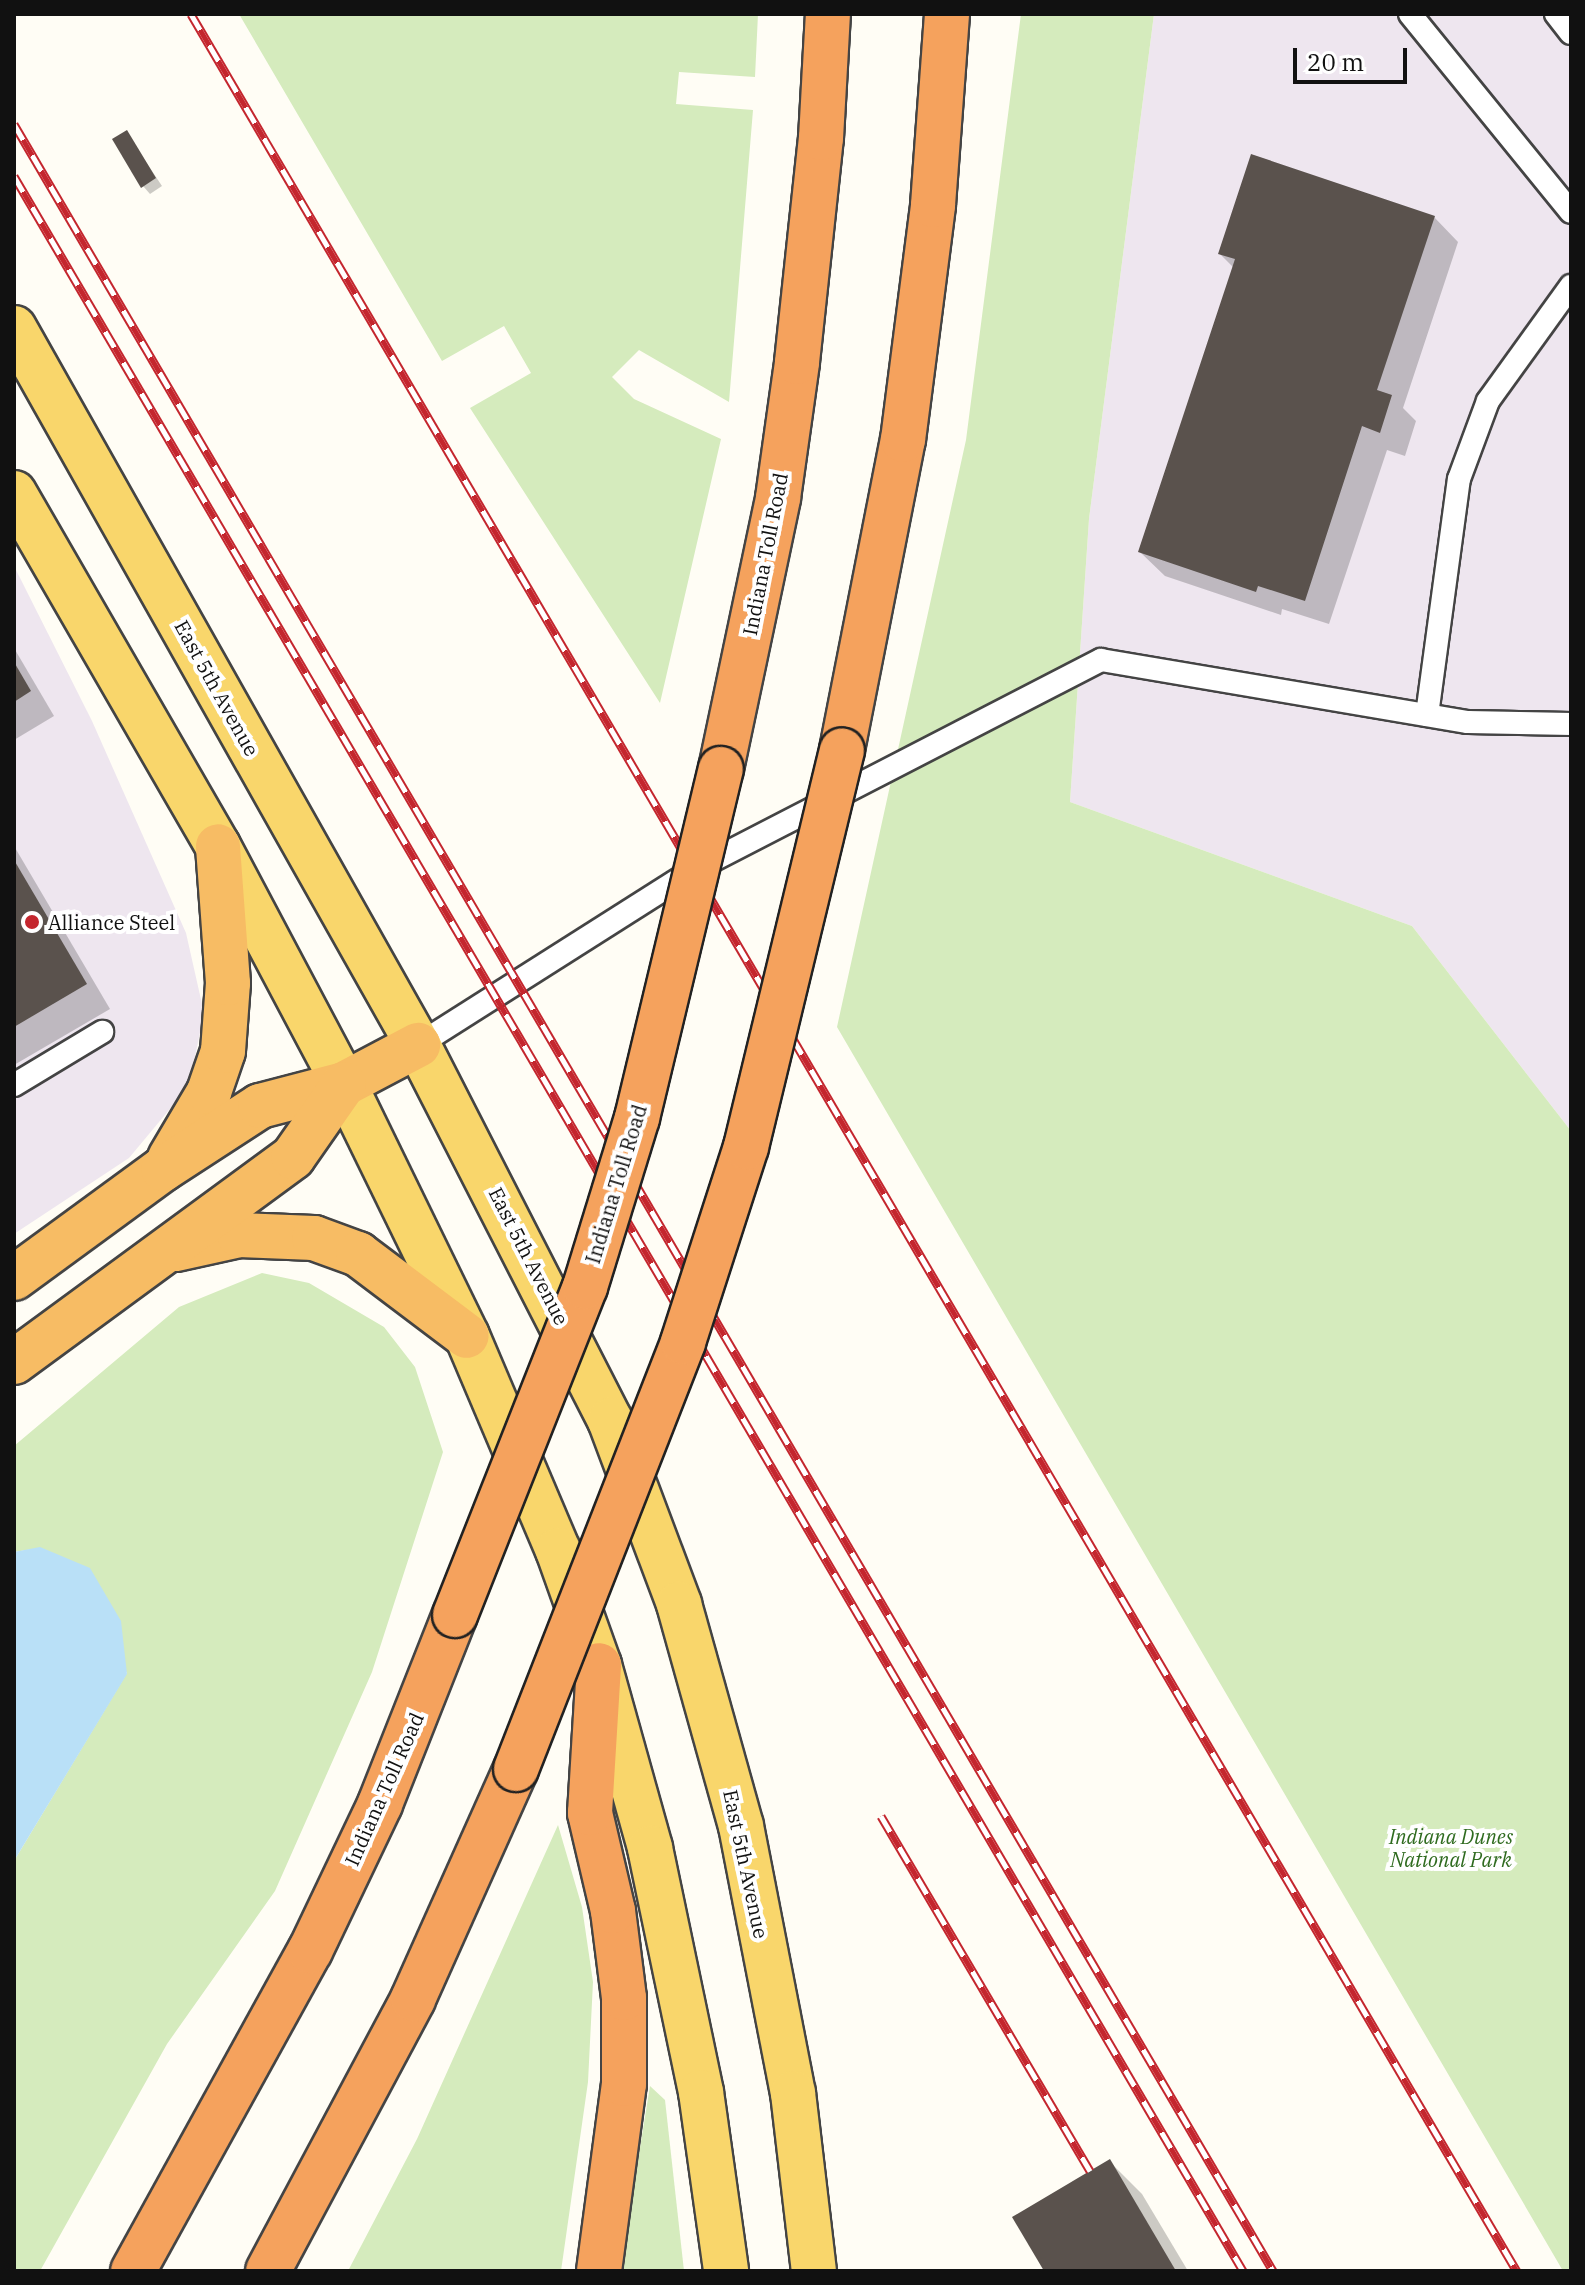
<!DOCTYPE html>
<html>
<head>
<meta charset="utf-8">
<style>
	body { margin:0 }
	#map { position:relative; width:1585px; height:2285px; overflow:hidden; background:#fffdf5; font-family:"IBM Plex Serif",serif }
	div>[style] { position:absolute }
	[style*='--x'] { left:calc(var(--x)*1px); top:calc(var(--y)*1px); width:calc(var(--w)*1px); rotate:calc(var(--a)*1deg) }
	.industrial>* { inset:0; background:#eee6ef }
	.green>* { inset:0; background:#d5ebbd }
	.water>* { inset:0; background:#b9e0f7 }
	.shadow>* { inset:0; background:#0003 }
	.building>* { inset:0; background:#5a524d }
	.roads { filter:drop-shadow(2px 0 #444) drop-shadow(-2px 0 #444) drop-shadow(0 2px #444) drop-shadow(0 -2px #444) }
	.service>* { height:22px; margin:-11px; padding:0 11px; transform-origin:11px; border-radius:11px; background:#fff }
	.primary>* { height:44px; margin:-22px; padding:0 22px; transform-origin:22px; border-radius:22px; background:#f9d66b }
	.trunk>* { height:44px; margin:-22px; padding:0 22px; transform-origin:22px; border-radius:22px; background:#f7bc64 }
	.motorway>* { height:44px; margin:-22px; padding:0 22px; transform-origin:22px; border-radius:22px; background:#f5a25d }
	.rail>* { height:9px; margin-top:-4.5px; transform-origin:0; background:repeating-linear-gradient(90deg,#fff 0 18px,#c4262e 0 36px); box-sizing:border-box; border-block:2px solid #c4262e }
	.bridges { filter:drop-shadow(2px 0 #222) drop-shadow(-2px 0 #222) drop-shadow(0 2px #222) drop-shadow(0 -2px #222) }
	.motorway-bridge>* { height:44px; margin:-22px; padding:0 22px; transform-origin:22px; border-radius:22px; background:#f5a25d }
	.dots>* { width:22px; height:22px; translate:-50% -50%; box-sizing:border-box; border:4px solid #fff; border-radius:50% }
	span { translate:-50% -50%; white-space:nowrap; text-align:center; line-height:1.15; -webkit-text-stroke:8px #fff; paint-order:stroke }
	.street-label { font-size:20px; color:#111 }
	.poi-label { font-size:20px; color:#111 }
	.left { translate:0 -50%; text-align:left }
	.park-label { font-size:20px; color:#2f6b1f; font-style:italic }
	.frame { position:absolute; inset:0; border:16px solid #111; pointer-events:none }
	.scale { position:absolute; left:1293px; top:48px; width:114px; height:36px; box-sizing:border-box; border:4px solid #111; border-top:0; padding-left:10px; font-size:24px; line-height:28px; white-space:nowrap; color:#111; -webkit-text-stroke:6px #fff; paint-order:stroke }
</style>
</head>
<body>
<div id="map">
	<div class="industrial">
		<i style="clip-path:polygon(1154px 14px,1571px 14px,1571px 1131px,1412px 926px,1070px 802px,1089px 519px)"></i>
		<i style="clip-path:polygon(14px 566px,92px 721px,186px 933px,204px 1013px,189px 1086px,129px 1158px,14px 1234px)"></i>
	</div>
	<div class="green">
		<i style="clip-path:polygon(239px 14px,758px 14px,755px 77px,679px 72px,676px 104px,753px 110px,729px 402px,639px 350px,612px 377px,634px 399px,721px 439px,660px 703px,470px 408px,531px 373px,504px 326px,442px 361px)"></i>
		<i style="clip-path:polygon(1021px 14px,1154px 14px,1089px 519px,1070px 802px,1412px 926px,1571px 1131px,1571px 2271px,1563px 2271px,837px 1027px,966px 440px)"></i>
		<i style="clip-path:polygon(262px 1273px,309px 1283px,384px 1327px,415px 1367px,443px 1452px,372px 1672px,275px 1891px,167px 2044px,40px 2271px,14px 2271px,14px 1861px,127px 1673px,40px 1548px,14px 1552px,14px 1446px,179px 1307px)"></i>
		<i style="clip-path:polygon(558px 1825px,582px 1907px,593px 1982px,588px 2082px,561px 2271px,353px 2271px,349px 2269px,417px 2139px)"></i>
		<i style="clip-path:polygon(650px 2086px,665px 2100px,684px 2271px,620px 2271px)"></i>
	</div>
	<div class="water">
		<i style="clip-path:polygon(40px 1547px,90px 1568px,121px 1621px,127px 1674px,14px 1861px,14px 1552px)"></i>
	</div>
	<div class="shadow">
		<i style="clip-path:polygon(126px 132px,162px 186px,150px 194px,143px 186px)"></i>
		<i style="clip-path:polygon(1434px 217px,1458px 242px,1403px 408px,1416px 421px,1405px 456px,1387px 450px,1329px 624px,1282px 609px,1281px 615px,1165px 576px,1140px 552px,1234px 268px,1220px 254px)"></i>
		<i style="clip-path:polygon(14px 648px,54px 716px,14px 740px)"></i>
		<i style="clip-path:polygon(14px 846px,110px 1009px,14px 1065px)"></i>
		<i style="clip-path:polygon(1110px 2162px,1142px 2194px,1188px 2271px,1047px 2271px)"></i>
	</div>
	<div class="building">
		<i style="clip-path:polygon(127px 130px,156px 178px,141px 188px,112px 139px)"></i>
		<i style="clip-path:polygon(1251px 154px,1435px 216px,1377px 390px,1392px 395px,1380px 433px,1362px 426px,1305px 601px,1258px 586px,1256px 592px,1138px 552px,1235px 259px,1218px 254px)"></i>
		<i style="clip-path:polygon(14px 662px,31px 691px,14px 702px)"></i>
		<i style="clip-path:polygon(14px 860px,87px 984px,14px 1027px)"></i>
		<i style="clip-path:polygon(1110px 2159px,1176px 2271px,1044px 2271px,1012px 2217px)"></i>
	</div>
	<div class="roads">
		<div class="service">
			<i style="--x:1410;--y:14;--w:255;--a:50.9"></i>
			<i style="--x:1556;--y:14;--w:24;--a:52"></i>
			<i style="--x:1427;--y:715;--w:238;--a:-82.3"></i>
			<i style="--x:1459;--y:479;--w:83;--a:-69.6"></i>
			<i style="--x:1488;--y:401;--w:142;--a:-54.2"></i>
			<i style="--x:418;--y:1045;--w:327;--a:-32.4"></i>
			<i style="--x:694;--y:870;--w:458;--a:-27.3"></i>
			<i style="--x:1101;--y:660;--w:372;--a:9.6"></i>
			<i style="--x:1468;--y:722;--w:103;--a:1.1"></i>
			<i style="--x:14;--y:1085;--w:103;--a:-31.1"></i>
		</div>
		<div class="primary">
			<i style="--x:14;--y:328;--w:823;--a:60.6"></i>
			<i style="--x:418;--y:1045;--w:421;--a:62.9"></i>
			<i style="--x:610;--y:1420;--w:197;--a:69.4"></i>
			<i style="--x:679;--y:1604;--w:230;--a:74.4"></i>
			<i style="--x:741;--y:1826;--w:272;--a:79"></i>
			<i style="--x:793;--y:2093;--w:179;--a:83.3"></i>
			<i style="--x:14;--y:493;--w:408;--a:60"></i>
			<i style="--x:218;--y:846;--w:269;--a:62.1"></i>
			<i style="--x:344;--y:1084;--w:280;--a:64"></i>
			<i style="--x:467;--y:1336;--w:233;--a:67"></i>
			<i style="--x:558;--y:1550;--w:122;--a:70.4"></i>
			<i style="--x:599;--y:1665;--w:190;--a:74.4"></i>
			<i style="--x:650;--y:1848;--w:249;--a:78.2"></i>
			<i style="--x:701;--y:2092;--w:181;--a:82"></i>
		</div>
		<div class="trunk">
			<i style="--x:170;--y:1158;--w:77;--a:-59.4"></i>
			<i style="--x:209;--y:1092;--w:43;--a:-71.1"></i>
			<i style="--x:223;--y:1051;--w:68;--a:-85.8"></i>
			<i style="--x:228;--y:983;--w:137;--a:-94.2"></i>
			<i style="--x:176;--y:1249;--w:65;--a:-12.5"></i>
			<i style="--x:239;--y:1235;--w:75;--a:2.3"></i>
			<i style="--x:314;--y:1238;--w:47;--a:20"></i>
			<i style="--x:358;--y:1254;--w:136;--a:37"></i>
			<i style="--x:14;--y:1278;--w:185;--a:-36.2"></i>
			<i style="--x:163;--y:1169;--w:116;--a:-33"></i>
			<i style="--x:260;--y:1106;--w:87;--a:-14.7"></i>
			<i style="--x:344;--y:1084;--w:84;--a:-27.8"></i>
			<i style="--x:14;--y:1362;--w:346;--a:-36.3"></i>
			<i style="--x:293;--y:1157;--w:89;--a:-55.1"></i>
		</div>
		<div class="motorway">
			<i style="--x:842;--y:750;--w:316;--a:-78.9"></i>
			<i style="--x:903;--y:440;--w:237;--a:-82.7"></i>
			<i style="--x:933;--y:205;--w:192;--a:-85.8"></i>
			<i style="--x:721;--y:769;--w:277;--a:-78.1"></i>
			<i style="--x:778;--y:498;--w:137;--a:-82"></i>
			<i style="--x:797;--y:362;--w:225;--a:-83.9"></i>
			<i style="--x:821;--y:138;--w:124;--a:-86.8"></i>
			<i style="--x:133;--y:2271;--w:366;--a:-61.1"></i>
			<i style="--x:310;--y:1951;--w:163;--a:-64.5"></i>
			<i style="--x:380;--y:1804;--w:203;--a:-68.4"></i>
			<i style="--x:268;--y:2271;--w:308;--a:-61.9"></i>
			<i style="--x:413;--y:1999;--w:252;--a:-65.9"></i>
			<i style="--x:599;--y:2271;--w:189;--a:-82.4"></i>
			<i style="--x:624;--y:2084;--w:86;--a:-90"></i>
			<i style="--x:624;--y:1998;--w:88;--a:-97.2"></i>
			<i style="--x:613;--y:1911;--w:101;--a:-103.2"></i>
			<i style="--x:590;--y:1813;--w:148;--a:-86.5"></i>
		</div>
	</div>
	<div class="rail">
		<i style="--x:191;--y:14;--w:2618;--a:59.57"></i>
		<i style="--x:14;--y:124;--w:2489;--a:59.61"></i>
		<i style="--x:14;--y:176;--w:2429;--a:59.6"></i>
		<i style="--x:881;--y:1816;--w:412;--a:59.5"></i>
	</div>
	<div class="bridges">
		<div class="motorway-bridge">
			<i style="--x:455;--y:1615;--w:353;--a:-68.4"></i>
			<i style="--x:585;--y:1287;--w:177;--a:-72.9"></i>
			<i style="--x:637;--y:1118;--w:359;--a:-76.5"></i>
			<i style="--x:516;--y:1769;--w:458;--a:-68.6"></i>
			<i style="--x:683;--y:1342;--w:205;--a:-72.1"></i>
			<i style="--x:746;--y:1147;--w:408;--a:-76.4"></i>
		</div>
	</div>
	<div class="dots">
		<i style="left:32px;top:922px;background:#c4262e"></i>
	</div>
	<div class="street-label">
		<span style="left:765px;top:554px;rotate:-79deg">Indiana Toll Road</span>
		<span style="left:217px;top:688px;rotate:61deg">East 5th Avenue</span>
		<span style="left:616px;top:1184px;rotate:-73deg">Indiana Toll Road</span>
		<span style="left:529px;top:1256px;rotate:63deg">East 5th Avenue</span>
		<span style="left:384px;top:1789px;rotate:-66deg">Indiana Toll Road</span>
		<span style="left:746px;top:1864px;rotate:78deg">East 5th Avenue</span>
	</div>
	<div class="poi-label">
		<span class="left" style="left:48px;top:922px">Alliance Steel</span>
	</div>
	<div class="park-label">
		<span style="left:1451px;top:1848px">Indiana Dunes<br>National Park</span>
	</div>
	<div class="frame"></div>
	<div class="scale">20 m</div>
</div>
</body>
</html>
